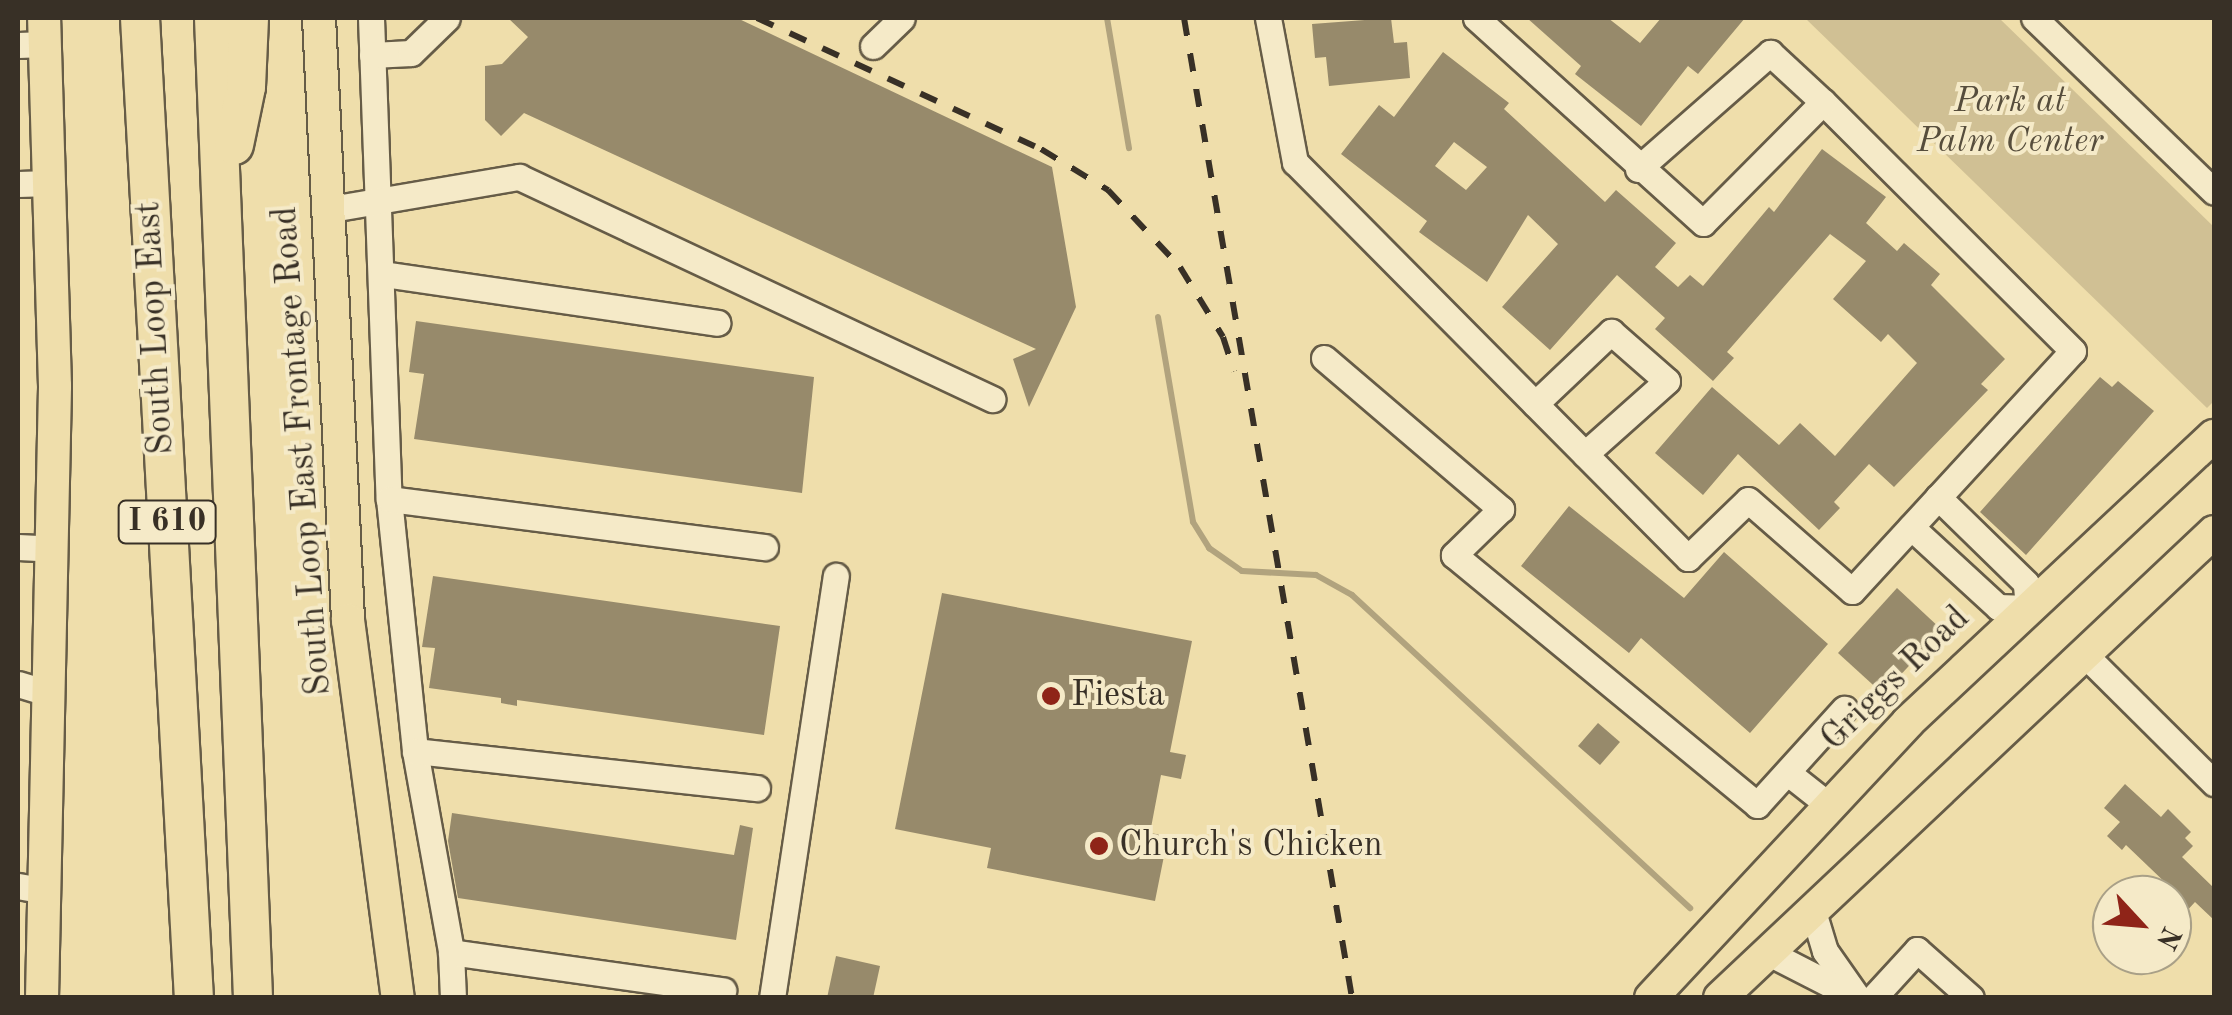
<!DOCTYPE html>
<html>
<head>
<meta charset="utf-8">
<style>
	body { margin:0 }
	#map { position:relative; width:2232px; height:1015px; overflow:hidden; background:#efdeab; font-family:"Old Standard TT",serif }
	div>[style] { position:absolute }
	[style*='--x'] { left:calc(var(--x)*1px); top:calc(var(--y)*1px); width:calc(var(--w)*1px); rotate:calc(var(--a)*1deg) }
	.green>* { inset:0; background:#d0c094 }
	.stream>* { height:6px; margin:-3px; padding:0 3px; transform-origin:3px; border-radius:3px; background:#b1a37e }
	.building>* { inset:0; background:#978a6b }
	.roads { filter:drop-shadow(2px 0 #665c47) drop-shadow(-2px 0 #665c47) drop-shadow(0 2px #665c47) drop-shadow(0 -2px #665c47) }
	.minor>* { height:25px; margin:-12.5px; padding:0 12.5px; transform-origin:12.5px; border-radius:12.5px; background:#f5eac8 }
	.major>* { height:32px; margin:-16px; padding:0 16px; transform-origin:16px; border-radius:16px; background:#efdeab }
	.highway>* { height:38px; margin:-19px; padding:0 19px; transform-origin:19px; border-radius:19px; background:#efdeab }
	.rail>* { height:6px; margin-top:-3px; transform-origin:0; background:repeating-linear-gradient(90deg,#383026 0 18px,transparent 0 36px) }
	.dots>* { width:28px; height:28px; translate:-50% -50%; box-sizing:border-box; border:5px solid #f5eac8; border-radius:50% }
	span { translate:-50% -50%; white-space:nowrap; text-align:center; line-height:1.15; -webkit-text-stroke:8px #f5eac8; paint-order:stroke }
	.shield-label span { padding:2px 8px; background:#f5eac8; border:2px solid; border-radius:8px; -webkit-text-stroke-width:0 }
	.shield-label { font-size:32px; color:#383026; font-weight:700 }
	.park-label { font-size:35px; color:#564d3c; font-style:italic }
	.street-label { font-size:35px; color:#383026 }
	.poi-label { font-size:35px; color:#383026 }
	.left { translate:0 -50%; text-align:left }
	.frame { position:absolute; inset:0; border:20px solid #383026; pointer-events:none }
	.north { position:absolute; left:2092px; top:875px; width:100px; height:100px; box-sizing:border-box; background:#f5eac8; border:2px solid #a9a087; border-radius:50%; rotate:116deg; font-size:28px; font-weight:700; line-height:40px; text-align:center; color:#383026 }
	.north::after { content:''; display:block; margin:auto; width:35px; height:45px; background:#8f2418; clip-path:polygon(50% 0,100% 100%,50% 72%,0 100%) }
</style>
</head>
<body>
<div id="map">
	<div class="green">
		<i style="clip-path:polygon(1805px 18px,1999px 18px,2214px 227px,2214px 401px,2207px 408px)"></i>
	</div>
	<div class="stream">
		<i style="--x:1107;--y:18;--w:132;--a:80.4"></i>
		<i style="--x:1158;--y:317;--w:208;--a:80.3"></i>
		<i style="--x:1193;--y:522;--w:31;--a:58"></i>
		<i style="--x:1209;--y:548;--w:40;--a:34.9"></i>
		<i style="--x:1242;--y:571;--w:74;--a:3.1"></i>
		<i style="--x:1316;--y:575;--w:41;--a:29.1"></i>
		<i style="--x:1352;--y:595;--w:461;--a:42.8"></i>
	</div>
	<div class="building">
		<i style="clip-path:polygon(508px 18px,737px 18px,1052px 167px,1076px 307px,1029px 407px,1013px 359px,1036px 349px,524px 113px,501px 136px,485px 120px,485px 66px,502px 64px,528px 37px)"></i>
		<i style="clip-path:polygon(1391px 18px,1394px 43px,1407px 42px,1410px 78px,1329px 86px,1326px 57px,1315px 58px,1312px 24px)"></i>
		<i style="clip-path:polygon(1527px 18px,1608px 18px,1640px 43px,1661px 18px,1745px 18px,1698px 74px,1688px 66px,1641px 126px,1575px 74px,1581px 66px)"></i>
		<i style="clip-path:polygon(evenodd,1443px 52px,1509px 103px,1504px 109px,1605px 202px,1616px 190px,1676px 243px,1655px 267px,1678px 287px,1690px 275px,1703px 286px,1769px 207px,1774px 212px,1822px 149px,1886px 197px,1866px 223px,1897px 251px,1904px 243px,1940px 274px,1931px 285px,2005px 359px,1981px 384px,1988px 390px,1894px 487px,1869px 464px,1834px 502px,1840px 508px,1819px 530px,1738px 454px,1703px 495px,1655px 453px,1712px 387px,1779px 445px,1800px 423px,1835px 456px,1917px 363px,1888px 334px,1881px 342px,1833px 299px,1866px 261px,1830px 234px,1727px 352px,1734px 358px,1713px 381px,1655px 329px,1665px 318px,1617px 275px,1550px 350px,1502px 307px,1558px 244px,1528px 215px,1487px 282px,1419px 232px,1427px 221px,1341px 154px,1379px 105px,1394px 117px,1443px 52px,1454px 142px,1487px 167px,1466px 190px,1435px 166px,1454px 142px)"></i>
		<i style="clip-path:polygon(416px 321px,814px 377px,802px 493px,414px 439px,424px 374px,409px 372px)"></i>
		<i style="clip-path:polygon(2100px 377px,2112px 387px,2118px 381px,2154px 411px,2026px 555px,1980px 512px)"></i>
		<i style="clip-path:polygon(1569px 506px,1684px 598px,1724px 552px,1828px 644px,1750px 733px,1641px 638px,1629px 653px,1521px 566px)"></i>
		<i style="clip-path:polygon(433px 576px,780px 626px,764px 735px,517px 700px,517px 706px,501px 703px,501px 698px,429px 688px,435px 648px,422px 647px)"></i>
		<i style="clip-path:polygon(1897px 588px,1942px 630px,1883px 694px,1838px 653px)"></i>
		<i style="clip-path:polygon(942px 593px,1192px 641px,1170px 752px,1186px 755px,1181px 779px,1161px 775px,1150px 833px,1168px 836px,1155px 901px,987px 868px,991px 848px,895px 829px)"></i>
		<i style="clip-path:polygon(1598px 723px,1620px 742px,1600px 765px,1578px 746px)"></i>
		<i style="clip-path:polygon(2125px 784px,2161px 817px,2168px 809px,2191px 832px,2185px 838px,2193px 846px,2182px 857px,2214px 888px,2214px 920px,2195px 902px,2172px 927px,2172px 889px,2126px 845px,2122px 850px,2107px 836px,2120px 822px,2104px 808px)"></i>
		<i style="clip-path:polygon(452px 813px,734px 855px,740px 825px,753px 828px,736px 940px,458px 898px,448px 841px)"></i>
		<i style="clip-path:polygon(836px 956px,880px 966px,873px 998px,827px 998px)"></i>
	</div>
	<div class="roads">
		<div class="minor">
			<i style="--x:371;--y:18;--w:481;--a:87.9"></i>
			<i style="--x:389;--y:499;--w:253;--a:84.1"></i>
			<i style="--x:415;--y:751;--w:204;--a:79.8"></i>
			<i style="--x:451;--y:952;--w:46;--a:87.5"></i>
			<i style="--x:1268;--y:18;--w:147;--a:79.4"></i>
			<i style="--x:1295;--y:162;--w:558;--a:45.22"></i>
			<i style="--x:1688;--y:558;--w:83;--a:-44"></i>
			<i style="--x:1748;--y:500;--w:138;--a:41.2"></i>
			<i style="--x:1852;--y:591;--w:326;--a:-47.4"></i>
			<i style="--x:2073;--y:351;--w:353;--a:-135.1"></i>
			<i style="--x:1823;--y:102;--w:170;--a:134.8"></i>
			<i style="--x:1703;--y:223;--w:306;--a:-137.9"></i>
			<i style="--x:2034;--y:18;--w:250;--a:44"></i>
			<i style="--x:18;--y:45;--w:27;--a:-2"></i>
			<i style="--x:873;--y:46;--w:40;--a:-44"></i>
			<i style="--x:372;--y:55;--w:39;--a:-3"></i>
			<i style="--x:411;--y:53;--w:50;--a:-44.2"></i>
			<i style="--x:1638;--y:169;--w:176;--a:-41.3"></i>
			<i style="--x:1770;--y:53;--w:72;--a:42.8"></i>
			<i style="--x:18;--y:184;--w:32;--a:-2"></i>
			<i style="--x:325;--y:210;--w:197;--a:-9.7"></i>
			<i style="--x:519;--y:177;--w:523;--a:25.14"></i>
			<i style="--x:383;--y:274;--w:338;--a:8.3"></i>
			<i style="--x:1324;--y:358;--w:233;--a:40.5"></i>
			<i style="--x:1501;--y:509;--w:66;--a:135.6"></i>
			<i style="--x:1454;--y:555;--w:393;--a:39.5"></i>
			<i style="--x:1757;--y:805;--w:130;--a:-47.8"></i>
			<i style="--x:1535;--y:404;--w:105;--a:-43.5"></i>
			<i style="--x:1611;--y:332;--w:74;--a:41.2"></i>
			<i style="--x:1667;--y:381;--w:110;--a:138.3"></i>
			<i style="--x:389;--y:499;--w:379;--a:7.3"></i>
			<i style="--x:1911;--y:527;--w:118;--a:42.6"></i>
			<i style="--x:1998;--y:607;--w:30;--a:2"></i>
			<i style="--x:2028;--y:608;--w:25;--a:-95"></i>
			<i style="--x:2026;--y:583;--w:123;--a:-135.7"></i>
			<i style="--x:18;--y:547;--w:35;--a:3"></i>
			<i style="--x:2083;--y:653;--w:185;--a:44.8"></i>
			<i style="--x:18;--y:684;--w:30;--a:17"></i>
			<i style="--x:415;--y:751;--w:344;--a:6.2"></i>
			<i style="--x:1788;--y:773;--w:48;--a:38.3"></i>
			<i style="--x:18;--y:886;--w:27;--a:10"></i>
			<i style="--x:1812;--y:908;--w:45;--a:73.2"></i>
			<i style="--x:1825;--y:951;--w:57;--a:54.9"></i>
			<i style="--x:451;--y:952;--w:275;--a:8"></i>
			<i style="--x:1767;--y:952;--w:94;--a:27.1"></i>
			<i style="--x:772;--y:998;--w:427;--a:-81.4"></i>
			<i style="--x:1873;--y:998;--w:65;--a:-47.5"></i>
			<i style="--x:1917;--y:950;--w:72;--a:41.6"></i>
		</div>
		<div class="major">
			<i style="--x:319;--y:18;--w:603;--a:87.24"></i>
			<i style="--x:348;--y:620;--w:381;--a:82.5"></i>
			<i style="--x:42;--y:998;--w:612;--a:-88.78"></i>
			<i style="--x:55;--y:386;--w:368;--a:-91.7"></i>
			<i style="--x:1651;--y:998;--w:377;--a:-47"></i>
			<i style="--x:1908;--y:722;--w:419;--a:-43.1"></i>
			<i style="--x:1720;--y:998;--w:679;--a:-43.33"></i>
		</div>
		<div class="highway">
			<i style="--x:140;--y:18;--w:981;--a:86.85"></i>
			<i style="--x:214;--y:18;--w:981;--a:87.72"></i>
			<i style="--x:234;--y:145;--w:59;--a:-78.3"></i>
			<i style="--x:246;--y:87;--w:69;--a:-87.5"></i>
		</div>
	</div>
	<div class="rail">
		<i style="--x:757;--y:18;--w:313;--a:24.8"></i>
		<i style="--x:1041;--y:149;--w:79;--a:31.5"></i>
		<i style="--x:1108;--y:190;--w:105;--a:46.9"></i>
		<i style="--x:1180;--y:267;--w:82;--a:58.4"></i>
		<i style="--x:1223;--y:337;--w:36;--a:72"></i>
		<i style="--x:1184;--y:18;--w:994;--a:80.27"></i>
	</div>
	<div class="dots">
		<i style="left:1051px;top:696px;background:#8f2418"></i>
		<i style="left:1099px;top:846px;background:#8f2418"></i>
	</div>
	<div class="shield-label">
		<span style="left:167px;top:522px">I 610</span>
	</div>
	<div class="park-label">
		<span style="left:2010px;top:122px">Park at<br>Palm Center</span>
	</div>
	<div class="street-label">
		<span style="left:156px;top:328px;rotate:-93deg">South Loop East</span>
		<span style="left:303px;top:451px;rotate:-94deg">South Loop East Frontage Road</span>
		<span style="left:1896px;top:679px;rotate:-44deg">Griggs Road</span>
	</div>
	<div class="poi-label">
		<span class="left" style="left:1071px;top:696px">Fiesta</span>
		<span class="left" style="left:1119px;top:846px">Church's Chicken</span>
	</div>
	<div class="frame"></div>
	<div class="north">N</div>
</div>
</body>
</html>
